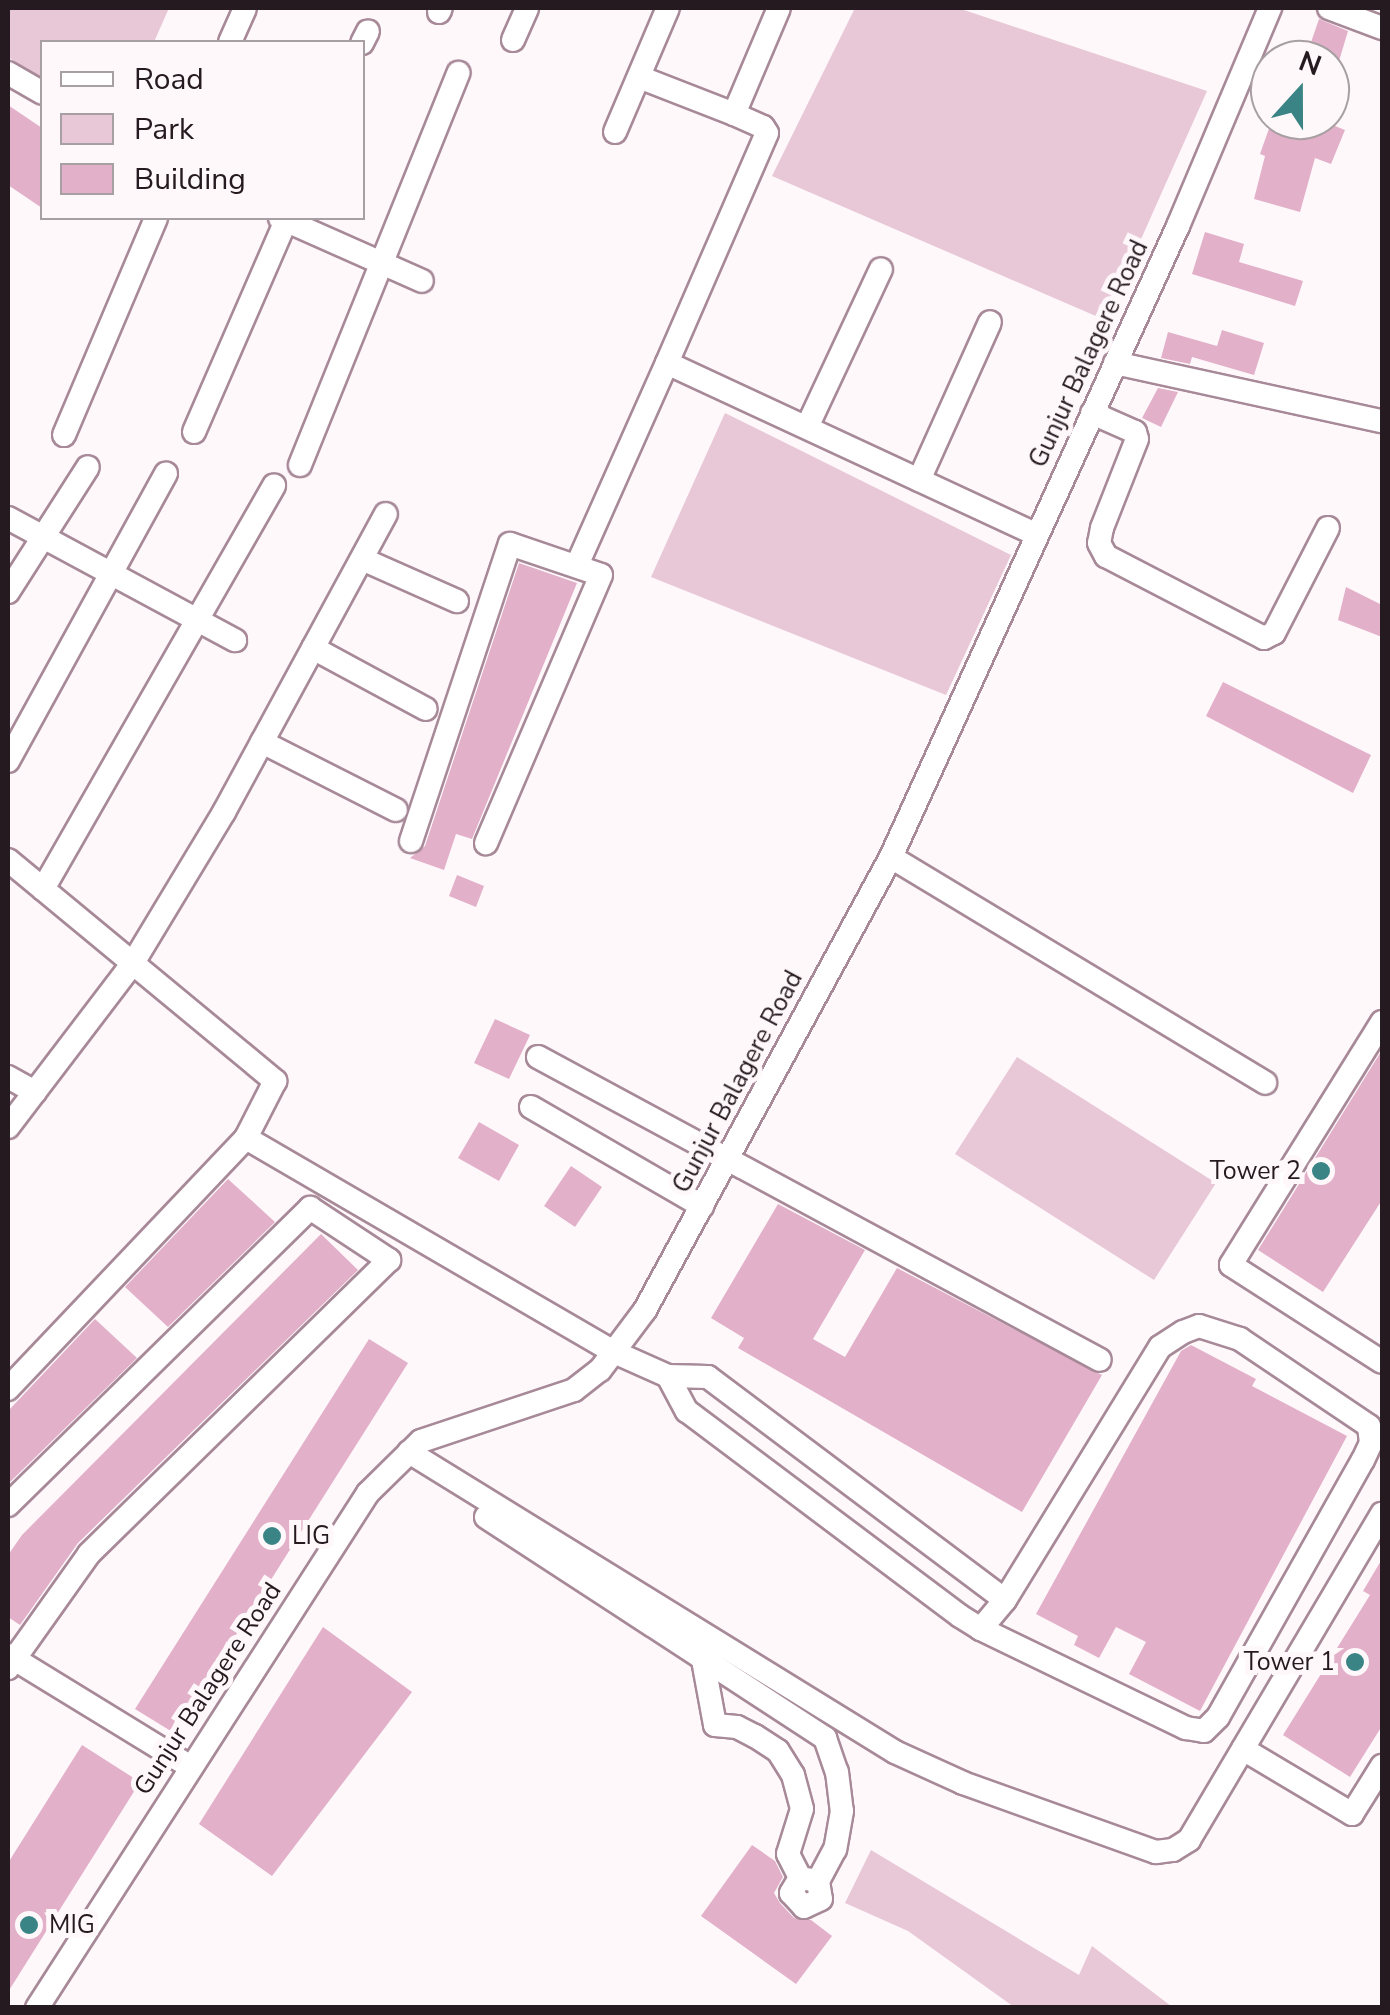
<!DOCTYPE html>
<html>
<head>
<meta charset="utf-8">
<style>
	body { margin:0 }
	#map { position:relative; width:1390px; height:2015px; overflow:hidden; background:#fff8fb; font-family:"Nunito Sans",sans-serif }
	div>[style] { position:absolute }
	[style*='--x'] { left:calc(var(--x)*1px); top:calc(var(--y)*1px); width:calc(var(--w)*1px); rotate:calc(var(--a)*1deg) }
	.green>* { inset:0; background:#e8c7d7 }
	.building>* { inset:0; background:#e2b0c9 }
	.roads { filter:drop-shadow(2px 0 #a78998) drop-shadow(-2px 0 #a78998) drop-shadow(0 2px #a78998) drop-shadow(0 -2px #a78998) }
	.minor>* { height:22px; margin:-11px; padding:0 11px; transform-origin:11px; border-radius:11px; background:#fff }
	.dots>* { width:28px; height:28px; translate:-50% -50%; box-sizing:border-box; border:5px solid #fff8fb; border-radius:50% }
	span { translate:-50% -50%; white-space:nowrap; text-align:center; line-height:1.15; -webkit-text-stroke:10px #fff8fb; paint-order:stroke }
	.street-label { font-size:25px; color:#251a1f }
	.poi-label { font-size:25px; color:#251a1f }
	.right { translate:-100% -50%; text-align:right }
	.left { translate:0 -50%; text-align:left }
	.frame { position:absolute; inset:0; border:10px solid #251a1f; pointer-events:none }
	.legend { position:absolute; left:40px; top:40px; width:325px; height:180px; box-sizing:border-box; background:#fff8fb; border:2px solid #a89fa3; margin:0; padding:12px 18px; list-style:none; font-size:30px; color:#251a1f }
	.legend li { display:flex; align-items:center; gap:20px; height:50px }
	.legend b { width:50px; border:2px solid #a89fa3 }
	.north { position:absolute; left:1250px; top:40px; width:100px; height:100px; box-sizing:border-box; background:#fff8fb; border:2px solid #a89fa3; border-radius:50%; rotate:21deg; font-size:28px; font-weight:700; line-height:40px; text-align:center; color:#251a1f }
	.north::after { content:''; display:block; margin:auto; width:35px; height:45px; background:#3b8485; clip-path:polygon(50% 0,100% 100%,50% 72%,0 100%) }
</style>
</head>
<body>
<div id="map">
	<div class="green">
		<i style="clip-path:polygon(8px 8px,169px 8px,154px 42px,42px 42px,42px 78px,8px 57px)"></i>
		<i style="clip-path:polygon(855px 8px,958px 8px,1207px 91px,1105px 320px,772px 176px)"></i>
		<i style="clip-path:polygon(725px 413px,1011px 555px,946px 695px,651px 577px)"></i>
		<i style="clip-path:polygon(1017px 1057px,1216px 1183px,1154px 1280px,955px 1154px)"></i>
		<i style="clip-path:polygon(871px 1850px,1079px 1975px,1092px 1946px,1171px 2006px,1014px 2007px,908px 1931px,845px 1903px)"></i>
	</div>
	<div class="building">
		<i style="clip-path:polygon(1319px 19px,1348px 31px,1339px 61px,1308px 51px)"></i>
		<i style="clip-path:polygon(8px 105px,42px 128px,42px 208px,8px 185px)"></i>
		<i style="clip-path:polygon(1272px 120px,1320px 120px,1345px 130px,1331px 164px,1315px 158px,1300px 212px,1254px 199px,1265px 156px,1260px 154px)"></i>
		<i style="clip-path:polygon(1205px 232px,1244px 244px,1239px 262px,1303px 281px,1295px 306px,1192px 274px)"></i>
		<i style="clip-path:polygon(1222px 330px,1264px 343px,1254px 375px,1192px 357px,1190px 364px,1161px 358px,1168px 332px,1217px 346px)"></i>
		<i style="clip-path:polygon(1158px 388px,1178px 392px,1161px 427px,1142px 418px)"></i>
		<i style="clip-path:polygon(519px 563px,577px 583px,472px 839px,456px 834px,444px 870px,410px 858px,425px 846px)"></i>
		<i style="clip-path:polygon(1346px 587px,1382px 605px,1382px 637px,1338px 620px)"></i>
		<i style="clip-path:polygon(1223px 682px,1371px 755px,1353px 793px,1206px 716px)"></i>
		<i style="clip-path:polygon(457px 875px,484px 886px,476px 907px,449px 896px)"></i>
		<i style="clip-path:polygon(495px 1019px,530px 1035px,509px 1079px,474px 1063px)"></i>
		<i style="clip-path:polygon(1382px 1050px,1382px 1200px,1323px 1292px,1258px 1250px)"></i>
		<i style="clip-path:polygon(479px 1122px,519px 1145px,499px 1181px,458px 1158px)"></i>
		<i style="clip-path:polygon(571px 1166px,602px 1187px,575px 1227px,544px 1206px)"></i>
		<i style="clip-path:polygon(228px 1179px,275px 1222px,168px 1327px,125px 1287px)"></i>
		<i style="clip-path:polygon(778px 1204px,865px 1250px,813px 1339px,845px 1357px,897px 1268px,1102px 1375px,1022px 1512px,738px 1348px,744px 1338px,711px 1318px)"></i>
		<i style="clip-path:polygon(321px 1234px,358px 1270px,78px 1543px,20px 1625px,8px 1617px,8px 1555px,22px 1535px)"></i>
		<i style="clip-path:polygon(95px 1319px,137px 1358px,8px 1484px,8px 1411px)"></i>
		<i style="clip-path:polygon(369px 1339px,408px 1363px,174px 1733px,135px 1709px)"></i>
		<i style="clip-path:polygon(1191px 1345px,1256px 1379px,1252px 1386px,1347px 1436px,1200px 1711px,1129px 1674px,1146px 1642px,1116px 1627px,1099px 1658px,1074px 1645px,1078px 1636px,1036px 1614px,1181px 1351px)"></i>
		<i style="clip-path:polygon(1382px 1559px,1382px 1726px,1350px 1777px,1283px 1735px,1370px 1595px,1363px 1591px)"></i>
		<i style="clip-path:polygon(323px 1627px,412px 1692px,272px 1876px,199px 1824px)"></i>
		<i style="clip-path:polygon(82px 1745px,140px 1782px,8px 1992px,8px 1863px)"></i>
		<i style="clip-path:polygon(752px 1845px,775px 1861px,783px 1877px,774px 1893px,780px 1903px,794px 1918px,811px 1920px,832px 1936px,796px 1984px,701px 1916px)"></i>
	</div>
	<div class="roads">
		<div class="minor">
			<i style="--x:1329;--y:8;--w:57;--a:20.7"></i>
			<i style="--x:439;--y:12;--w:4;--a:-63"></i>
			<i style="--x:513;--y:40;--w:35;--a:-66"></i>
			<i style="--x:230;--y:42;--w:37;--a:-66"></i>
			<i style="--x:362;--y:43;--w:13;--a:-63"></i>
			<i style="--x:8;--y:73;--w:39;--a:30"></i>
			<i style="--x:639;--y:77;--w:102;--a:21.3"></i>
			<i style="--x:734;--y:114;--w:32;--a:24"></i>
			<i style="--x:763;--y:127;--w:7;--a:56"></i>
			<i style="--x:767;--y:133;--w:251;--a:113.5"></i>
			<i style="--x:667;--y:363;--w:407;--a:24.9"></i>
			<i style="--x:734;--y:114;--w:115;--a:-67"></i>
			<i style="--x:615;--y:132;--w:135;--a:-66.9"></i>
			<i style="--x:280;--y:218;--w:155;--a:23.9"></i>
			<i style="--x:1115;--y:363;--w:273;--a:12.3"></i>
			<i style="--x:1092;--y:413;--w:47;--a:23.8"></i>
			<i style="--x:1135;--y:432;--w:7;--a:74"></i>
			<i style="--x:1137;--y:439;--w:96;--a:111.5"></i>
			<i style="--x:1102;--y:528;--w:15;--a:101"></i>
			<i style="--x:1099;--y:543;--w:15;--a:62"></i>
			<i style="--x:1106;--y:556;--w:178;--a:27.4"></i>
			<i style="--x:1264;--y:638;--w:11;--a:-27"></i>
			<i style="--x:1274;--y:633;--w:118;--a:-62.8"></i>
			<i style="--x:807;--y:427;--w:174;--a:-64.9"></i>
			<i style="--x:194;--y:432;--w:233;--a:-66.5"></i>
			<i style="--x:64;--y:435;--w:236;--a:-67"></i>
			<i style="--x:300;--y:465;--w:423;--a:-68"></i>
			<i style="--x:919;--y:480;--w:173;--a:-65.8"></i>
			<i style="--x:8;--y:518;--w:258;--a:28.3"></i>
			<i style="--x:362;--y:559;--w:104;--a:23.9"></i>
			<i style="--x:577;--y:565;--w:221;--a:-66"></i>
			<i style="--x:8;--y:592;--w:148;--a:-57.4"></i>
			<i style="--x:313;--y:648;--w:128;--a:28.4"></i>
			<i style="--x:262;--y:742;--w:150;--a:26.9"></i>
			<i style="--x:8;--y:761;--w:328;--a:-61.2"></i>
			<i style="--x:411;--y:841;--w:313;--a:-71.6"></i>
			<i style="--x:510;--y:544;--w:96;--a:18.8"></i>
			<i style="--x:601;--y:575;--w:292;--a:113.2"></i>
			<i style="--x:891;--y:857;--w:437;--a:31.1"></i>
			<i style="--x:8;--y:860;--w:347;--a:39.6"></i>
			<i style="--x:275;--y:1081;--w:64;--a:117"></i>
			<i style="--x:246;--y:1138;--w:346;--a:133.5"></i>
			<i style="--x:43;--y:889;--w:465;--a:-60.2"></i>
			<i style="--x:1382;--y:1022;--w:286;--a:121.9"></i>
			<i style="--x:1231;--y:1265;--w:179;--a:32.7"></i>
			<i style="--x:538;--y:1057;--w:638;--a:28.33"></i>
			<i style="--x:8;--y:1077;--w:31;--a:29"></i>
			<i style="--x:531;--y:1107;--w:198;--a:30.1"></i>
			<i style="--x:8;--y:1127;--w:206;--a:-52.7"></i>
			<i style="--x:133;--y:963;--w:176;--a:-58.9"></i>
			<i style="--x:224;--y:812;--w:339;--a:-61.5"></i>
			<i style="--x:246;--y:1138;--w:426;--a:30.2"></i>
			<i style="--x:614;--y:1352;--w:59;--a:24"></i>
			<i style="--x:668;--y:1376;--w:40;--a:1.4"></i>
			<i style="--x:708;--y:1377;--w:371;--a:36.9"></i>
			<i style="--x:668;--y:1376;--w:40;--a:62"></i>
			<i style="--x:687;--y:1411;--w:341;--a:36.9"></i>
			<i style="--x:960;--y:1616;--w:25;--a:32"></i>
			<i style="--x:981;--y:1629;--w:228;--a:25.8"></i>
			<i style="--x:1186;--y:1728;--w:18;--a:9"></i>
			<i style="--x:1204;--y:1731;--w:20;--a:-45"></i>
			<i style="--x:1218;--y:1717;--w:295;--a:-60.6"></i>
			<i style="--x:1363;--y:1460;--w:19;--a:-65"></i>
			<i style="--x:1371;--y:1443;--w:17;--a:-97"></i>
			<i style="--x:1369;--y:1426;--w:156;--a:-146"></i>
			<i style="--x:1240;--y:1339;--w:43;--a:-162.4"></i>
			<i style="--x:1199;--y:1326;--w:17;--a:159"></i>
			<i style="--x:1183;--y:1332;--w:27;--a:147"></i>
			<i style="--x:1160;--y:1347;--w:297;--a:121.5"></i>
			<i style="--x:1005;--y:1600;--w:38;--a:130"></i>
			<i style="--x:409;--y:1452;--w:571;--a:31.69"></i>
			<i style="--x:895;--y:1752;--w:75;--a:24.5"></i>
			<i style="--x:963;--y:1783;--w:205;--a:19.7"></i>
			<i style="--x:1156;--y:1852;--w:17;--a:-7"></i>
			<i style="--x:1173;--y:1850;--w:19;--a:-32"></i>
			<i style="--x:1189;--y:1840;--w:379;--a:-59.4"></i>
			<i style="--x:8;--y:1505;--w:424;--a:-44.5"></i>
			<i style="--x:310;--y:1208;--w:95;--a:33.4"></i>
			<i style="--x:389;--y:1260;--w:420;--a:135.6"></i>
			<i style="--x:89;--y:1554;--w:140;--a:125.4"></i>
			<i style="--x:486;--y:1517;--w:405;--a:33.1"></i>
			<i style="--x:825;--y:1738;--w:36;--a:71"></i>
			<i style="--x:837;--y:1772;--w:39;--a:83"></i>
			<i style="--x:842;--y:1811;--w:39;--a:100"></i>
			<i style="--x:835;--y:1849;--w:36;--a:118"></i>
			<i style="--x:818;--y:1881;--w:18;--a:81"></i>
			<i style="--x:821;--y:1899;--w:19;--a:155"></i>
			<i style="--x:804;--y:1907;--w:19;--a:-133"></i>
			<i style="--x:791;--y:1893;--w:17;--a:-59"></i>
			<i style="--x:800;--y:1878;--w:18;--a:9"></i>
			<i style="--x:8;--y:1655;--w:215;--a:31.5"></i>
			<i style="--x:703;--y:1660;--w:66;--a:79.5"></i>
			<i style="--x:715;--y:1725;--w:22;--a:5"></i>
			<i style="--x:737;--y:1727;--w:20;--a:27"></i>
			<i style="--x:755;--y:1736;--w:27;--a:33"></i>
			<i style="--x:778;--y:1751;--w:28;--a:58"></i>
			<i style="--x:793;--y:1775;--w:35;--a:75"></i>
			<i style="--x:802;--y:1809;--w:47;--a:107.3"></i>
			<i style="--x:788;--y:1854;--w:27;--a:63"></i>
			<i style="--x:1243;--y:1749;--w:127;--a:30.8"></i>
			<i style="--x:1352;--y:1814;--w:57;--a:-58"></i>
			<i style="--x:37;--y:2008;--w:612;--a:-57.27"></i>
			<i style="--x:368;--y:1493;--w:74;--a:-44.5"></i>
			<i style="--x:421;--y:1441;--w:161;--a:-18.4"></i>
			<i style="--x:574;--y:1390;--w:33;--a:-38"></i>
			<i style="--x:600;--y:1370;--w:75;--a:-53.1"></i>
			<i style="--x:645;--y:1310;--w:515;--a:-61.5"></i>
			<i style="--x:891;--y:857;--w:693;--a:-65.54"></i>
			<i style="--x:1178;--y:226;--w:237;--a:-67.1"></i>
		</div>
	</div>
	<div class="dots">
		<i style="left:1321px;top:1171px;background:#3b8485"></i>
		<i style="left:272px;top:1536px;background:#3b8485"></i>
		<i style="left:1355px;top:1662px;background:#3b8485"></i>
		<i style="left:29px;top:1925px;background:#3b8485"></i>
	</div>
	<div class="street-label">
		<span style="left:1089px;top:354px;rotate:-65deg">Gunjur Balagere Road</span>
		<span style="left:738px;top:1082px;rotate:-62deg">Gunjur Balagere Road</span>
		<span style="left:208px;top:1689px;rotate:-57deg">Gunjur Balagere Road</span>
	</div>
	<div class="poi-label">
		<span class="right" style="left:1301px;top:1171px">Tower 2</span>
		<span class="left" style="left:292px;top:1536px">LIG</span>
		<span class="right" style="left:1335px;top:1662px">Tower 1</span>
		<span class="left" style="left:49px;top:1925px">MIG</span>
	</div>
	<div class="frame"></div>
	<ul class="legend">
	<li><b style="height:12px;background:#fff"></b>Road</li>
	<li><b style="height:28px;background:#e8c7d7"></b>Park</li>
	<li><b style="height:28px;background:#e2b0c9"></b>Building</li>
	</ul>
	<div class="north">N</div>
</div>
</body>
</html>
